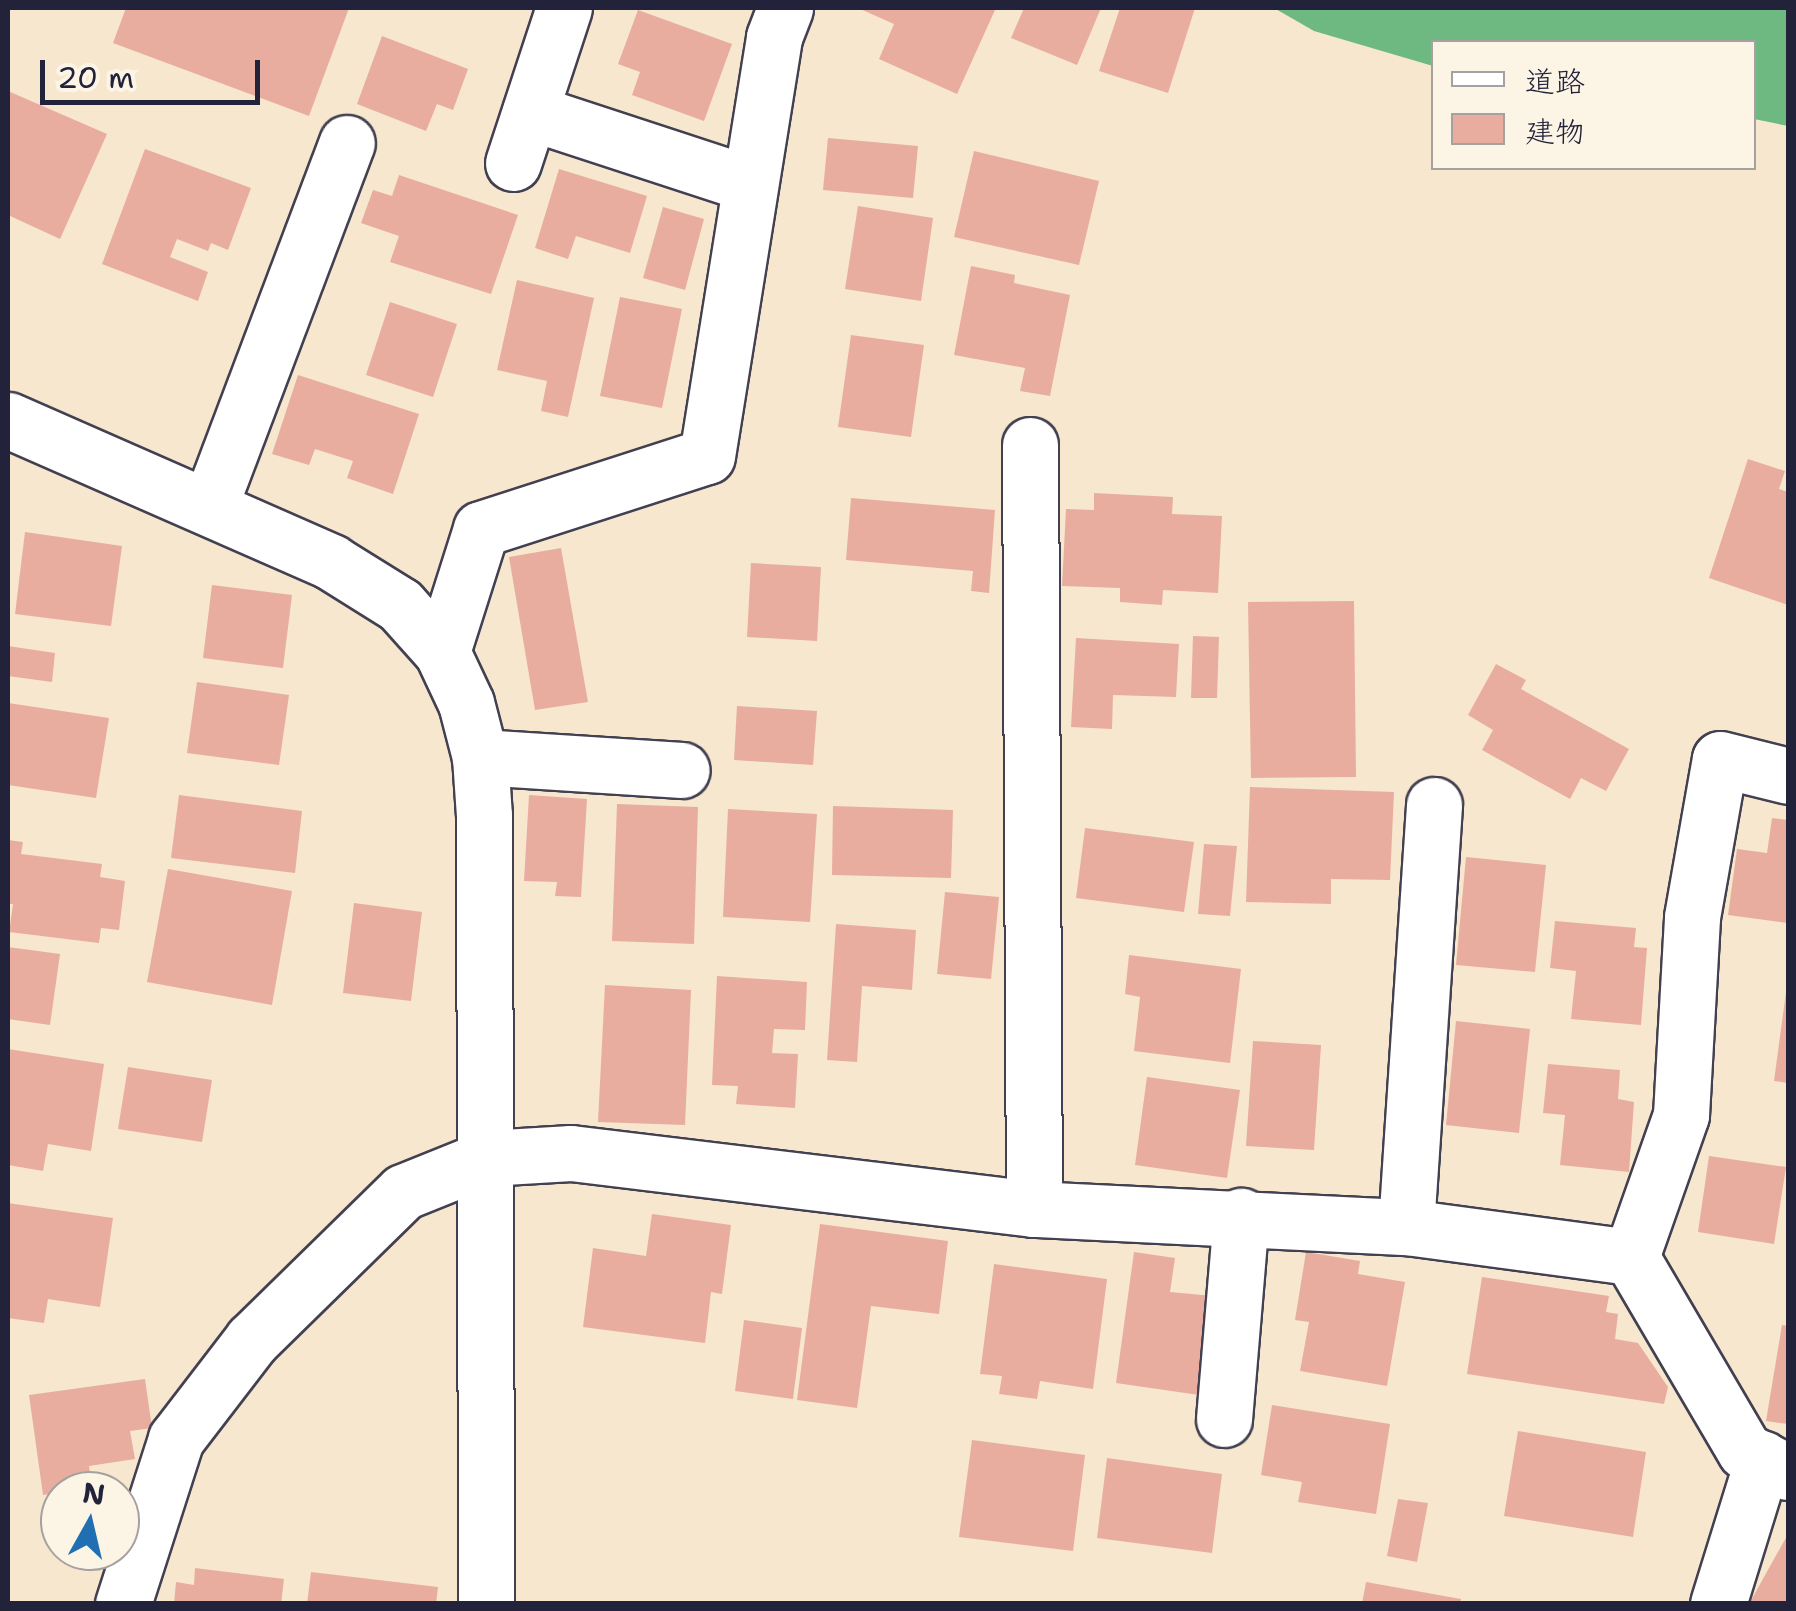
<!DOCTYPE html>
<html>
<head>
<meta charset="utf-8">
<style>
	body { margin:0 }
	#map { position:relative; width:1796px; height:1611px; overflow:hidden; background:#f6e7ce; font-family:"Shantell Sans","Klee One",sans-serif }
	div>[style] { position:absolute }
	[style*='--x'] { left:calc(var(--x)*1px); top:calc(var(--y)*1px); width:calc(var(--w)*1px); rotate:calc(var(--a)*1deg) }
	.forest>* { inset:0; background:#6eb982 }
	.building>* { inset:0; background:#e9ada0 }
	.roads { filter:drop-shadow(2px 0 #424051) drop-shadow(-2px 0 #424051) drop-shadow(0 2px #424051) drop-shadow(0 -2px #424051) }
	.minor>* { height:55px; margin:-27.5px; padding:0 27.5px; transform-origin:27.5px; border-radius:27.5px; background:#fff }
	span { translate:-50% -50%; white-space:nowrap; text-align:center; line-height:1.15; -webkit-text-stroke:8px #fcf5e5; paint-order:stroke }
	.frame { position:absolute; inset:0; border:10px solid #22223b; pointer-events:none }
	.legend { position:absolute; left:1431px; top:40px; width:325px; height:130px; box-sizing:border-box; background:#fcf5e5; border:2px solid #a5a1a1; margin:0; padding:12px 18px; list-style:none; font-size:30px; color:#22223b }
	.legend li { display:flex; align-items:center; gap:20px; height:50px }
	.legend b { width:50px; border:2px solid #a5a1a1 }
	.north { position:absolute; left:40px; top:1471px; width:100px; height:100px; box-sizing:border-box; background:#fcf5e5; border:2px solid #a5a1a1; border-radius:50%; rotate:8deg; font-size:28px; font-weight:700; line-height:40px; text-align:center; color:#22223b }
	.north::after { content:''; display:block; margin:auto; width:35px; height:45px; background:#1f6fb2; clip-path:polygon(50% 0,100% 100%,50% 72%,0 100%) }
	.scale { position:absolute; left:40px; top:60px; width:220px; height:45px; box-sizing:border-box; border:5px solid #22223b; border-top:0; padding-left:12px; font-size:30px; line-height:35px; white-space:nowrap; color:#22223b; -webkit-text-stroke:8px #fcf5e5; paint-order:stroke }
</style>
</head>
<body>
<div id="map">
	<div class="forest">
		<i style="clip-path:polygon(1274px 8px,1788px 8px,1788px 126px,1754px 119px,1754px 42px,1434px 42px,1433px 66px,1314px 31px)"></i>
	</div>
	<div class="building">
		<i style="clip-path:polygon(126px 8px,349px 8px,309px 116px,113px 43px)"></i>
		<i style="clip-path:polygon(858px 8px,991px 8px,995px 10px,957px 94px,879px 59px,894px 24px)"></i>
		<i style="clip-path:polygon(1024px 8px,1101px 8px,1077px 65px,1011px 38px)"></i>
		<i style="clip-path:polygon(1120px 8px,1195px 8px,1168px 93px,1099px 71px)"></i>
		<i style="clip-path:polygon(638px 10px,732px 44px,704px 121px,632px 95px,640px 72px,618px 64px)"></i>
		<i style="clip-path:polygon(382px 36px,468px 69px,453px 110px,437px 104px,426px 131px,357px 104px)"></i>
		<i style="clip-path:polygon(8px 91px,107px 134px,60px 239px,8px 215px)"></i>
		<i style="clip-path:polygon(828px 138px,918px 146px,913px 198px,823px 190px)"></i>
		<i style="clip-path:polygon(145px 149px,251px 188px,228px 250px,211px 243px,208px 251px,177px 239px,170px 257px,208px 272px,198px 301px,102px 264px)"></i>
		<i style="clip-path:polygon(974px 151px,1099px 181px,1079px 265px,954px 237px)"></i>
		<i style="clip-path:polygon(559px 169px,647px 196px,630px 253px,576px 236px,568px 259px,535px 248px)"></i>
		<i style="clip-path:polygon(399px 175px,518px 215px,491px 294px,390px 262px,399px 236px,361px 223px,373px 190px,392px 196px)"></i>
		<i style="clip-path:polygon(858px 206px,933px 218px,921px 301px,845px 289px)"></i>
		<i style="clip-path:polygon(663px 207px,704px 219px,685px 290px,643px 278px)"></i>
		<i style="clip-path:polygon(971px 266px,1015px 275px,1014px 283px,1070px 295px,1050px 396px,1020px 391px,1025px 368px,954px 355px)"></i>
		<i style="clip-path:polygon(517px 280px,594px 298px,568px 417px,541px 411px,547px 381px,497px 370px)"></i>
		<i style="clip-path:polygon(620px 297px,682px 309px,662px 408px,600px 396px)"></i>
		<i style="clip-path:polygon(390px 302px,457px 324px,433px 397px,366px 375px)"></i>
		<i style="clip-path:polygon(851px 335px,924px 345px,911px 437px,838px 427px)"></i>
		<i style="clip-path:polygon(298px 375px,419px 414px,393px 494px,347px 478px,353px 461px,315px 449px,309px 465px,272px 454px)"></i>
		<i style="clip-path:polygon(1748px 459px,1785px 471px,1779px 489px,1788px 492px,1788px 605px,1709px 578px)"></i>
		<i style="clip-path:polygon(1094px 493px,1173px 497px,1172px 514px,1222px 516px,1218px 593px,1163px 590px,1162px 605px,1120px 602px,1120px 588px,1062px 586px,1066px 509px,1094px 510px)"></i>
		<i style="clip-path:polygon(851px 498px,995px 510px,989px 593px,971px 591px,973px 571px,846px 560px)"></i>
		<i style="clip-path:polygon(25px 532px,122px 546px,111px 626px,15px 614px)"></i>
		<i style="clip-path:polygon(561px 548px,588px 702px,535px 710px,509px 557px)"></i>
		<i style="clip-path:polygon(751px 563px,821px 567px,817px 641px,747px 637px)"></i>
		<i style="clip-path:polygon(212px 585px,292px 595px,283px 668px,203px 658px)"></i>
		<i style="clip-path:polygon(1354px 601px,1356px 777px,1251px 778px,1248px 602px)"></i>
		<i style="clip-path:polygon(1193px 636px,1219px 637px,1217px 698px,1191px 698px)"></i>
		<i style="clip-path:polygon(1076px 638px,1179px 644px,1176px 697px,1113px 695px,1112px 729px,1071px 727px)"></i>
		<i style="clip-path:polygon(8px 646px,55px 653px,52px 682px,8px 676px)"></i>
		<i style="clip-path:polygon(1496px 664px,1526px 680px,1521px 689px,1629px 749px,1606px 791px,1581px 778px,1570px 799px,1482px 750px,1493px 730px,1468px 715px)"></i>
		<i style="clip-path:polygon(197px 682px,289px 695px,279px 765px,187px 753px)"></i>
		<i style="clip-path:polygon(8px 703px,109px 718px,96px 798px,8px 785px)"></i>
		<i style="clip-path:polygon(737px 706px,817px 711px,813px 765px,734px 760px)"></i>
		<i style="clip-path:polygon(1250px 787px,1394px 792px,1390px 880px,1331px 879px,1331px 904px,1246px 902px)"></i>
		<i style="clip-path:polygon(179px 795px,302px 811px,295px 873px,171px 858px)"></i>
		<i style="clip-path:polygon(529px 795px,587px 799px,581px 897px,555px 896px,557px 882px,524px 881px)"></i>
		<i style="clip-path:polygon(617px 804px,698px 807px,694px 944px,612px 941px)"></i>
		<i style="clip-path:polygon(833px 806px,953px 810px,951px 878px,832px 875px)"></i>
		<i style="clip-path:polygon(728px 809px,817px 814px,810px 922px,723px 917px)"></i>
		<i style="clip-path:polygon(1772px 818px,1788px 820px,1788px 923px,1728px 915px,1737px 849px,1767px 853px)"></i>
		<i style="clip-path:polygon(1085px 828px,1194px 842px,1184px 912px,1076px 898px)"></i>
		<i style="clip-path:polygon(8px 840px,23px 842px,21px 854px,102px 864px,100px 877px,125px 881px,119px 930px,101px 928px,99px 943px,9px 932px,13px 904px,8px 904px)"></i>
		<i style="clip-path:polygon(1204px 844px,1237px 846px,1230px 916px,1198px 914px)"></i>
		<i style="clip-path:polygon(1466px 857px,1546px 865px,1535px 972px,1456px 965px)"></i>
		<i style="clip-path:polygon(168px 869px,292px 891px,272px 1005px,147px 982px)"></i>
		<i style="clip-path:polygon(945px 892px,999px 897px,991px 979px,937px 974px)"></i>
		<i style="clip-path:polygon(354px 903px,422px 912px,411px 1001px,343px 993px)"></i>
		<i style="clip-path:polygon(1555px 921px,1636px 928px,1634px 947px,1647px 948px,1641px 1025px,1571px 1019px,1576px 971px,1550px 968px)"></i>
		<i style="clip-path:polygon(836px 924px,916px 930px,912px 990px,862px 986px,857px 1062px,827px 1060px)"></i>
		<i style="clip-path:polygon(8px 947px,60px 954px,50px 1025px,8px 1019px)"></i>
		<i style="clip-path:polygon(1129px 955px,1241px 969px,1230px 1063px,1134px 1051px,1140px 997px,1125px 994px)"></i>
		<i style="clip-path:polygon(717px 976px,807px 982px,805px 1030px,774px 1029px,772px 1053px,798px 1054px,795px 1108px,736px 1104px,738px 1086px,712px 1085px)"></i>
		<i style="clip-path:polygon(605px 985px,691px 990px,685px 1125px,598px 1122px)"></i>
		<i style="clip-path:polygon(1786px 992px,1788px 993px,1788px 1083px,1774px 1081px)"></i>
		<i style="clip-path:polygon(1456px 1021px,1530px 1029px,1519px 1133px,1446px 1125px)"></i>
		<i style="clip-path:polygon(1253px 1041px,1321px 1045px,1314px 1150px,1246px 1146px)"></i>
		<i style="clip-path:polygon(8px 1049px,104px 1064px,91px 1151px,48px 1144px,43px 1171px,8px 1165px)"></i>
		<i style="clip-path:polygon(1548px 1064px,1620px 1070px,1618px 1099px,1634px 1102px,1629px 1172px,1560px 1165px,1565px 1115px,1543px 1113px)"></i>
		<i style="clip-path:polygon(128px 1067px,212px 1080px,202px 1142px,118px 1129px)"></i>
		<i style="clip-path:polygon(1147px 1077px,1240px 1090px,1227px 1178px,1135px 1165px)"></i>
		<i style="clip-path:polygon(1709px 1156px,1786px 1167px,1774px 1244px,1698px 1232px)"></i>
		<i style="clip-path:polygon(8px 1203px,113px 1218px,100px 1307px,48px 1299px,44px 1323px,8px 1318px)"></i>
		<i style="clip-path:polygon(652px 1214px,731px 1225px,722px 1294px,711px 1292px,705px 1343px,583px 1327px,593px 1248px,646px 1256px)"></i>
		<i style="clip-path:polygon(820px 1224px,948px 1241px,939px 1314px,871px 1306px,857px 1408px,797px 1400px)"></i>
		<i style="clip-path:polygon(1134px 1252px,1175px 1258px,1170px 1292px,1213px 1296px,1199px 1395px,1116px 1383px)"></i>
		<i style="clip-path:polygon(1306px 1252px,1360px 1261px,1358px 1274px,1405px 1282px,1387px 1386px,1300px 1371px,1309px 1322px,1295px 1320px)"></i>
		<i style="clip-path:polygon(994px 1264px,1107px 1279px,1093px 1389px,1040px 1381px,1037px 1399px,999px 1394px,1002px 1376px,980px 1374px)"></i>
		<i style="clip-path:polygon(1482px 1277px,1609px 1296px,1606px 1312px,1618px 1314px,1615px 1339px,1638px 1343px,1668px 1387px,1664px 1404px,1467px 1374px)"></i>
		<i style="clip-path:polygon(744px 1320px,802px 1328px,793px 1399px,735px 1391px)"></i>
		<i style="clip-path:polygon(1782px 1325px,1788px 1326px,1788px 1424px,1766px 1421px)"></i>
		<i style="clip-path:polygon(145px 1379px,152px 1428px,130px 1431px,135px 1459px,89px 1466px,92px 1488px,43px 1495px,29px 1395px)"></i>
		<i style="clip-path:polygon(1272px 1405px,1390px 1424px,1376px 1514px,1298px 1502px,1302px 1482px,1261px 1475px)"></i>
		<i style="clip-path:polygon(1518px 1431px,1646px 1452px,1633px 1537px,1504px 1516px)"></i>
		<i style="clip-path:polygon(972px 1440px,1085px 1455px,1073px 1551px,959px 1537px)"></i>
		<i style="clip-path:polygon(1107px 1458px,1222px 1474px,1212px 1553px,1097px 1538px)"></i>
		<i style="clip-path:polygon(1398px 1499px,1428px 1503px,1417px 1562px,1387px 1556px)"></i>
		<i style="clip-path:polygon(1788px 1534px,1788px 1604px,1749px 1604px)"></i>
		<i style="clip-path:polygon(195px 1568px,284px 1579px,281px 1604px,174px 1604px,176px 1582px,194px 1585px)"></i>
		<i style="clip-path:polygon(311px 1572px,438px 1587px,436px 1604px,307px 1604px)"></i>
		<i style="clip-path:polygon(1366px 1582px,1461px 1599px,1460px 1604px,1362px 1604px)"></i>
	</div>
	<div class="roads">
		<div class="minor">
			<i style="--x:530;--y:112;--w:231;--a:18.1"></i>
			<i style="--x:513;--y:163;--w:163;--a:-71.8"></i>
			<i style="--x:8;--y:420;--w:353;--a:23.7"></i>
			<i style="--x:331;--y:562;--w:81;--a:31.9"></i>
			<i style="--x:400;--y:605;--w:63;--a:48.2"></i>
			<i style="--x:442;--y:652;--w:56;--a:64.8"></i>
			<i style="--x:466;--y:703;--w:56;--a:75.5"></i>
			<i style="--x:480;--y:757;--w:59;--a:86.1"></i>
			<i style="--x:484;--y:816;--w:788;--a:89.85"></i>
			<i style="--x:1030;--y:445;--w:764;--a:89.7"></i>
			<i style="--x:210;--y:505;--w:387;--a:-69.3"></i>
			<i style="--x:442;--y:652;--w:129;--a:-72.4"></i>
			<i style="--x:481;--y:529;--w:237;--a:-17.9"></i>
			<i style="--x:707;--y:456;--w:424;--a:-80.9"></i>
			<i style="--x:774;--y:37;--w:31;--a:-69"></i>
			<i style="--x:480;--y:757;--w:202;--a:3.7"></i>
			<i style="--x:1406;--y:1227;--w:423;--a:-86.2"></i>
			<i style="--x:1631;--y:1257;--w:151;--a:-70.6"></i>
			<i style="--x:1681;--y:1115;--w:198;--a:-86.8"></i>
			<i style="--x:1692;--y:917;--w:160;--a:-80"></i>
			<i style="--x:1720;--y:759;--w:70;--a:14"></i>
			<i style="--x:1224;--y:1419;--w:204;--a:-85.2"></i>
			<i style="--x:123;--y:1604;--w:173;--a:-72.2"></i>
			<i style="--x:176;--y:1439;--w:125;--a:-52.5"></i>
			<i style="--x:252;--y:1340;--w:211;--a:-44.4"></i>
			<i style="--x:403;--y:1192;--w:91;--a:-22"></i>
			<i style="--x:487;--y:1158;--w:84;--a:-3.4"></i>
			<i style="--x:571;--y:1153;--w:466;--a:6.9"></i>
			<i style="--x:1034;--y:1209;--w:372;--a:2.8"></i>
			<i style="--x:1406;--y:1227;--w:227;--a:7.6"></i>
			<i style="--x:1631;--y:1257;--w:225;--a:59.6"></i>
			<i style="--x:1745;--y:1451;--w:48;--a:26"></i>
			<i style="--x:1718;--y:1604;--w:152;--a:-72.8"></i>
		</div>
	</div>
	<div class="frame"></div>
	<ul class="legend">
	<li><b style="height:12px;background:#fff"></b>道路</li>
	<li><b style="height:28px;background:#e9ada0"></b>建物</li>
	</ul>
	<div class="north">N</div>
	<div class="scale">20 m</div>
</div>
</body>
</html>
